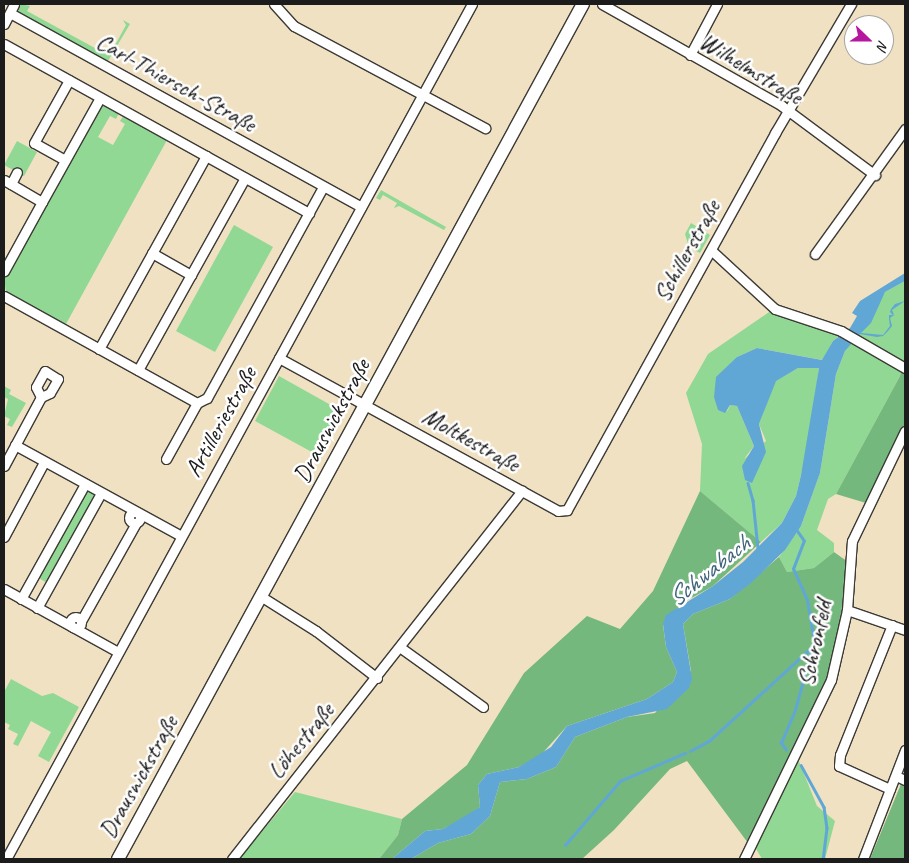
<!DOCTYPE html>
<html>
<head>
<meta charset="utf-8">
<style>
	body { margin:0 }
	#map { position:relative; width:909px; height:863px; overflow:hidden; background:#f0e1c3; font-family:Caveat,sans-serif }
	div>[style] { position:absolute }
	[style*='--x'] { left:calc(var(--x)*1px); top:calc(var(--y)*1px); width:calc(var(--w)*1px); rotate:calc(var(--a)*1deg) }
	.green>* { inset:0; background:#90d893 }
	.forest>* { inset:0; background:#74b87d }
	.water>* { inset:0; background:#60a7d6 }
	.stream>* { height:2.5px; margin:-1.25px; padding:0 1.25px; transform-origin:1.25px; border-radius:1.25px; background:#60a7d6 }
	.roads { filter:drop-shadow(1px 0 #3c3a35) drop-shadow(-1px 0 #3c3a35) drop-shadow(0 1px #3c3a35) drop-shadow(0 -1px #3c3a35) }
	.street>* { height:9px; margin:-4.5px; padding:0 4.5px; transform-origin:4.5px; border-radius:4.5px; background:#fff }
	.street>.ring { margin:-4.5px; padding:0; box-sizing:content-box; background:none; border:9px solid #fff; border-radius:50% }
	.secondary>* { height:12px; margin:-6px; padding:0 6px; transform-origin:6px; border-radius:6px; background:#fff }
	span { translate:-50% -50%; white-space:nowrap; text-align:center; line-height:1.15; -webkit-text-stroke:5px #fff; paint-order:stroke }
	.street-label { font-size:24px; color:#1c1c1c }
	.water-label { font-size:25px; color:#3e6279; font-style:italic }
	.frame { position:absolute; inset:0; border:5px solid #1c1c1c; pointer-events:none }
	.north { position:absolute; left:844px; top:15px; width:50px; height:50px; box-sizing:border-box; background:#fff; border:1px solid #a4a4a4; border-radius:50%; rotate:112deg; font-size:14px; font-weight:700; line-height:20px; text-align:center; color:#1c1c1c }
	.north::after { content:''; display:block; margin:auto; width:18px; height:22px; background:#b5179e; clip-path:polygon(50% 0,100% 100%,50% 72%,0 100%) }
</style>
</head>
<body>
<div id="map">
	<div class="green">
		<i style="clip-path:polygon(20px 4px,30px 6px,27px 11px,104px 53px,107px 49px,112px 51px,126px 25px,123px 20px,130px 24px,108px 61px,18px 12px)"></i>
		<i style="clip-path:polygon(101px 104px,119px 113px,116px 119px,110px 116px,98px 137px,113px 145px,125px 124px,120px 121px,124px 115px,167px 140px,66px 324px,6px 293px,4px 277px)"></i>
		<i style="clip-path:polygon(17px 141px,37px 152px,24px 176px,4px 165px)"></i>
		<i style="clip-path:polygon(381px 190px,446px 227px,444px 230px,399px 206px,394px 208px,397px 203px,383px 195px,380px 200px,376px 198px)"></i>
		<i style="clip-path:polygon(691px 223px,710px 235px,700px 253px,689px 247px,685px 234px)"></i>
		<i style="clip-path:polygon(234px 225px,273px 247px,215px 352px,176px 331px)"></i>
		<i style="clip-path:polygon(905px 281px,905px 358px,900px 376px,836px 494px,828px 499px,817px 530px,834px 543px,834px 552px,814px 568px,787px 572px,779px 557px,801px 526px,820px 473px,836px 374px,845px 351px,865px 326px,885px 292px)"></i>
		<i style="clip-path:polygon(772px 310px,792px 320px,844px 332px,833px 341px,823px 360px,757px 348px,737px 357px,727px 412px,730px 405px,737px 406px,754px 446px,744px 459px,766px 441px,759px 424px,775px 381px,798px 368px,819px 368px,810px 436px,796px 496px,782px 523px,761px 542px,700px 491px,702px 444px,686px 393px,708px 354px)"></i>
		<i style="clip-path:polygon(279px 376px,345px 413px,321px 457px,255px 421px)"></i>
		<i style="clip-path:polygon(4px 386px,11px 390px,9px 394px,26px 403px,12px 427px,7px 425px,10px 419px,4px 416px,8px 399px,4px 397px)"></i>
		<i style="clip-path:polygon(85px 488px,98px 495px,49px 584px,37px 577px)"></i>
		<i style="clip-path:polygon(11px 679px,42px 696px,53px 693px,79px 707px,49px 762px,38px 756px,51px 732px,31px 721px,18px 746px,13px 744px,18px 734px,8px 729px,10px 725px,4px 722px,4px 692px)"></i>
		<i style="clip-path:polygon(798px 759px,817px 806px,835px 821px,825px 859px,762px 859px,755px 847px)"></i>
		<i style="clip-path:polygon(295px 792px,402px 819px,398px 835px,379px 859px,239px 859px)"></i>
	</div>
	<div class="forest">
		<i style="clip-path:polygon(905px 358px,905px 426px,866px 503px,836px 494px,900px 376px)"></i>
		<i style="clip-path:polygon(700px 491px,761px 542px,713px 586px,681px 604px,663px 625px,666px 647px,677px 672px,673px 682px,647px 699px,567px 726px,539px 757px,519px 767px,487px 774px,478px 785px,480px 807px,468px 816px,443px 829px,425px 831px,392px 859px,379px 859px,398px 835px,402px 819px,467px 765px,524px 673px,587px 616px,620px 629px,653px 591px)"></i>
		<i style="clip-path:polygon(834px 552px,848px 562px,847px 610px,819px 707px,751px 847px,687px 761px,670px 769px,614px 830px,582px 859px,411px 859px,438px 843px,471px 834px,490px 816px,500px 782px,527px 779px,556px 767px,575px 737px,627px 717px,655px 713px,691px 671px,683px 624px,693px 614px,730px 599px,779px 557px,787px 572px,814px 568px)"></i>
		<i style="clip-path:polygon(901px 784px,905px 786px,905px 859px,870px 859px)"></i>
	</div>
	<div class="water">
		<i style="clip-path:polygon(905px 273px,905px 281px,885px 292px,871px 323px,861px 333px,883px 335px,890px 326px,889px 319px,889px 315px,893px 315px,890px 312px,891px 309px,895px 304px,905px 301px,892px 310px,894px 315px,890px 318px,892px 326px,888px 331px,883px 336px,877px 337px,860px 334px,845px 351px,836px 374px,820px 473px,801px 526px,785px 550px,751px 583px,730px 599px,693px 614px,683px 624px,692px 679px,689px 688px,667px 709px,627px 717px,575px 737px,556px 767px,527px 779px,500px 782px,490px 816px,471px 834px,438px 843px,411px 859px,392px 859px,425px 831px,443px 829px,480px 807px,478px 785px,487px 774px,519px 767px,551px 747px,567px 726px,647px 699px,673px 682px,677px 672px,666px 647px,663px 624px,666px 615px,713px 586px,743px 562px,782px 523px,796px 496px,801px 475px,819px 368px,798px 368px,776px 381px,759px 424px,766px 452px,752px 483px,745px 480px,742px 466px,754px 446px,737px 406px,730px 405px,725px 413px,718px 410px,714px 397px,716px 377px,737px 357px,757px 348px,822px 360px,833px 341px,850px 328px,857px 316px,852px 313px,860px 301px)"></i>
	</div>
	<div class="stream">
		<i style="--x:748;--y:483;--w:18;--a:74"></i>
		<i style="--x:753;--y:500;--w:48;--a:84.1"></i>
		<i style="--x:786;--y:750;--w:9;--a:-126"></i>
		<i style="--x:781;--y:743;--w:36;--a:-67"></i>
		<i style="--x:795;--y:710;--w:72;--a:-74.6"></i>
		<i style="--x:814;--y:641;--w:42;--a:-99.7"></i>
		<i style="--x:807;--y:600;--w:34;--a:-114"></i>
		<i style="--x:793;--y:569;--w:30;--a:-69"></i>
		<i style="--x:804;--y:541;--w:16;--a:-125"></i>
		<i style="--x:690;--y:751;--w:21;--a:-28"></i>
		<i style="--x:709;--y:741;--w:139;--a:-42.4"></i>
		<i style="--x:801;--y:765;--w:48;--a:61.3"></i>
		<i style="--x:824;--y:807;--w:21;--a:82"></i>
		<i style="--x:827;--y:828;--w:31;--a:97"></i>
		<i style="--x:565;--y:845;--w:84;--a:-49.3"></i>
		<i style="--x:620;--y:781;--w:71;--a:-23.3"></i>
	</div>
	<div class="roads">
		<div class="street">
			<i style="--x:274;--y:4;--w:30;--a:48"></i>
			<i style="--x:294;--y:26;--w:217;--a:28.1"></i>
			<i style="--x:602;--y:4;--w:207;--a:29.5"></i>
			<i style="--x:782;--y:106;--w:116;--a:36.6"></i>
			<i style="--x:10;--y:13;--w:401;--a:28.9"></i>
			<i style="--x:4;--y:24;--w:22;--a:-63"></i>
			<i style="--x:4;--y:44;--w:349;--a:29"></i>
			<i style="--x:690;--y:55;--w:58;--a:-62.1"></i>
			<i style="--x:65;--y:160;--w:35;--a:-151"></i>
			<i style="--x:34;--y:143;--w:72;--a:-60.9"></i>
			<i style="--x:4;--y:180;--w:44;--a:30.1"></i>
			<i style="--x:42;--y:202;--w:79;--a:118.8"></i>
			<i style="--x:11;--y:184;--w:13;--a:-63"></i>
			<i style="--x:42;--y:202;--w:119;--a:-60.9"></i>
			<i style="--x:711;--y:250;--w:87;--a:42.7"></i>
			<i style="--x:775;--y:309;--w:70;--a:18.4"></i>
			<i style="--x:841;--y:331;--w:74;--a:30"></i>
			<i style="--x:152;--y:253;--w:45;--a:29.4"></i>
			<i style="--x:815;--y:254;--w:154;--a:-54.2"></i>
			<i style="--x:4;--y:296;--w:221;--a:29"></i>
			<i style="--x:99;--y:349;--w:221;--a:-61"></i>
			<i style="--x:279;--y:358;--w:318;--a:28.7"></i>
			<i style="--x:558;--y:511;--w:9;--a:-6"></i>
			<i style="--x:567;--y:510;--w:431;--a:-61.1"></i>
			<i style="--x:775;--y:133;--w:150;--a:-59.5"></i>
			<i style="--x:138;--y:370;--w:220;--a:-60.9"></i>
			<i style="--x:45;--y:371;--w:15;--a:32"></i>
			<i style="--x:58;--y:379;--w:16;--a:120"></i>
			<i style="--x:50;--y:393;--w:10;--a:156"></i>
			<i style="--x:41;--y:397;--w:11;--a:-117"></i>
			<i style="--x:36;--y:387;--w:18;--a:-61"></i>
			<i style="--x:197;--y:403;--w:11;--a:-27"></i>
			<i style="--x:207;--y:398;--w:241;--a:-61.2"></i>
			<i style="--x:15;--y:445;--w:189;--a:28.7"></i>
			<i style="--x:166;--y:459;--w:64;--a:-61"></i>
			<i style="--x:4;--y:466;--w:78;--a:-61.8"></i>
			<i class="ring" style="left:129.5px;top:512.5px;width:2px;height:2px"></i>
			<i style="--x:4;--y:537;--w:85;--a:-61.9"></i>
			<i style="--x:4;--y:589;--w:130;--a:28.9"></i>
			<i style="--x:262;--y:597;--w:64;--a:32.2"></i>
			<i style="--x:316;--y:631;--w:77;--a:37.6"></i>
			<i style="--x:21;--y:599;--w:132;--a:-60.9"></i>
			<i style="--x:37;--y:608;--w:132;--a:-60.9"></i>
			<i style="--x:847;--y:610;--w:61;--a:19"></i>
			<i class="ring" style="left:70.5px;top:617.5px;width:2px;height:2px"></i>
			<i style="--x:81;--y:621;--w:112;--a:-60.7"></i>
			<i style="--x:401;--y:648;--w:101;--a:35.7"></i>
			<i style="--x:896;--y:776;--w:10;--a:24"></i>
			<i style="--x:890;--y:789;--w:56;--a:-155.7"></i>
			<i style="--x:839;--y:766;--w:11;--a:-85"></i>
			<i style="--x:840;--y:755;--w:140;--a:-68.2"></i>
			<i style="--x:6;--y:859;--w:974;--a:-61.41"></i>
			<i style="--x:232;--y:859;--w:469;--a:-51.8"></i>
			<i style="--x:744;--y:859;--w:199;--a:-64.1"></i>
			<i style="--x:831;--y:680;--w:72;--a:-77.1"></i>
			<i style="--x:847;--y:610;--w:69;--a:-85.9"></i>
			<i style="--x:852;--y:541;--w:122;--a:-64.3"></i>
			<i style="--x:863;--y:859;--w:117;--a:-68.9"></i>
		</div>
		<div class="secondary">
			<i style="--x:118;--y:859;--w:973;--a:-61.46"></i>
		</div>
	</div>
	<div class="street-label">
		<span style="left:751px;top:69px;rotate:31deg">Wilhelmstraße</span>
		<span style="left:176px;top:83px;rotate:29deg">Carl-Thiersch-Straße</span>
		<span style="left:687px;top:251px;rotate:-61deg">Schillerstraße</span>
		<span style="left:332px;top:421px;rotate:-62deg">Drausnickstraße</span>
		<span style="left:221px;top:422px;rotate:-61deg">Artilleriestraße</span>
		<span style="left:471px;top:440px;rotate:29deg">Moltkestraße</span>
		<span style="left:815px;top:643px;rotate:-77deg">Schronfeld</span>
		<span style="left:301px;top:741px;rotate:-51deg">Löhestraße</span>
		<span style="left:139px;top:777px;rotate:-61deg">Drausnickstraße</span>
	</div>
	<div class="water-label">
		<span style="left:709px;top:571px;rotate:-39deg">Schwabach</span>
	</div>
	<div class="frame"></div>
	<div class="north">N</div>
</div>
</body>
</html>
